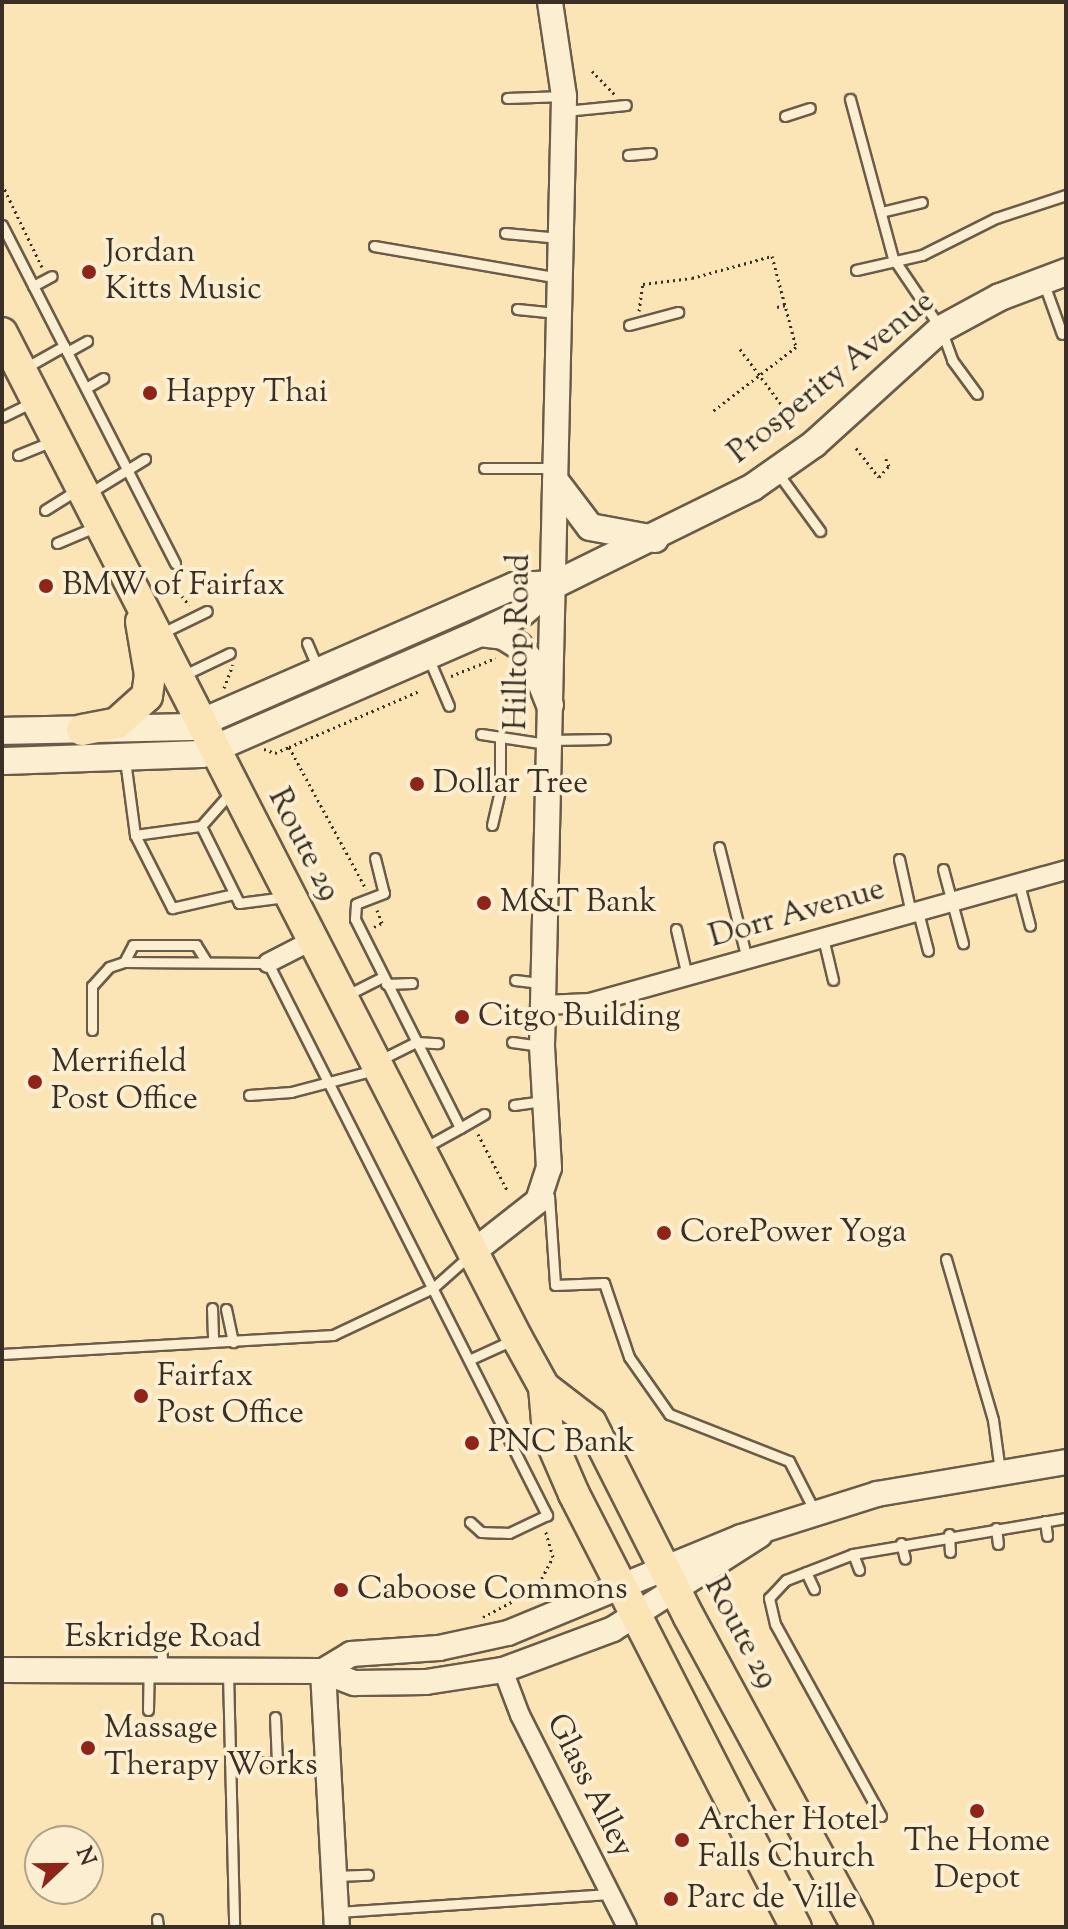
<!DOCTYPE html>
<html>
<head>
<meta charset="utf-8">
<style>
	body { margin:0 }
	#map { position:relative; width:1068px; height:1929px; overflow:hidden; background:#fbe5b6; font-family:"Sorts Mill Goudy",serif }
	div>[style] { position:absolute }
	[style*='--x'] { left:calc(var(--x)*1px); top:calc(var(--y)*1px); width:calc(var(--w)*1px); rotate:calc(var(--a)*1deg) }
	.path>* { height:3px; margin-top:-1.5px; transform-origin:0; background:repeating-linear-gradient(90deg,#392f25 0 2px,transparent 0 6px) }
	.roads { filter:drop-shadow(2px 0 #6a5c49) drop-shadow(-2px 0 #6a5c49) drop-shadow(0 2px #6a5c49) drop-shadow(0 -2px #6a5c49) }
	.service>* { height:9px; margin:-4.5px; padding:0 4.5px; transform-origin:4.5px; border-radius:4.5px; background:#fceed0 }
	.minor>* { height:18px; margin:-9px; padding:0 9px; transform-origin:9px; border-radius:9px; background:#fceed0 }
	.tertiary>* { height:24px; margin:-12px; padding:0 12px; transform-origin:12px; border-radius:12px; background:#fceed0 }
	.secondary>* { height:26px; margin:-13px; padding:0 13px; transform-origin:13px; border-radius:13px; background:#fceed0 }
	.primary>* { height:30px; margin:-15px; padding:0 15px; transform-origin:15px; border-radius:15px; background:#fbe5b6 }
	.dots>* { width:22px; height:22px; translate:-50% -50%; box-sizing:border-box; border:4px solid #fceed0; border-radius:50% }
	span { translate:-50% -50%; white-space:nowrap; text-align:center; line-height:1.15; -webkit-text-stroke:8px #fceed0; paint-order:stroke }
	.poi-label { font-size:32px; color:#392f25 }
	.left { translate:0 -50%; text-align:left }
	.street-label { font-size:32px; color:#392f25 }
	.frame { position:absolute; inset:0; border:4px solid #392f25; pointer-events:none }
	.north { position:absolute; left:24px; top:1825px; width:80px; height:80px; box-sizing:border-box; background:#fceed0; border:2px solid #aea28c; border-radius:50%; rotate:68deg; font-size:22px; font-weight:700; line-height:32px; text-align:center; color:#392f25 }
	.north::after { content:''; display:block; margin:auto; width:28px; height:36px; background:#8f2418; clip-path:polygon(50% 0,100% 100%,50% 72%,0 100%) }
</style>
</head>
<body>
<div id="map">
	<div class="path">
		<i style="--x:592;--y:71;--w:32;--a:46"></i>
		<i style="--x:2;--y:184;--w:92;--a:64.3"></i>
		<i style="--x:777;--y:307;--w:9;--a:-13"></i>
		<i style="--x:639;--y:311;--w:27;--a:-82"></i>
		<i style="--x:643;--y:284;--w:49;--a:-7"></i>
		<i style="--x:692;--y:278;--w:83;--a:-15.4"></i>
		<i style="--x:772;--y:256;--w:94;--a:75.2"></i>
		<i style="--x:796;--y:347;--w:105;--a:142.4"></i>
		<i style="--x:740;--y:349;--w:89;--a:53.3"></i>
		<i style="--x:856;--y:448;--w:37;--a:52"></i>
		<i style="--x:879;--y:477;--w:15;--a:-48"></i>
		<i style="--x:889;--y:466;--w:12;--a:-114"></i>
		<i style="--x:178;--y:574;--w:17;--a:90"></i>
		<i style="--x:178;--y:591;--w:18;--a:52"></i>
		<i style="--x:451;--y:676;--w:48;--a:-21.8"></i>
		<i style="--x:224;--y:688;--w:25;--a:-69"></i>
		<i style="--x:289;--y:747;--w:142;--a:-23.3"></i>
		<i style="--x:264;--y:749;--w:12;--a:20"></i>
		<i style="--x:275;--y:753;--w:15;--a:-23"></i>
		<i style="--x:289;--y:747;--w:162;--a:61.5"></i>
		<i style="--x:374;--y:927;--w:9;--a:-27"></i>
		<i style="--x:382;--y:923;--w:14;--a:-111"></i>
		<i style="--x:478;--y:1134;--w:63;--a:62.6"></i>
		<i style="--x:483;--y:1617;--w:60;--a:-27.8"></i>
		<i style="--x:536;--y:1589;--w:36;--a:-62"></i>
		<i style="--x:553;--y:1557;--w:29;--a:-106"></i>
	</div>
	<div class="roads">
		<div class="service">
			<i style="--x:507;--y:98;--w:57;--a:-2"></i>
			<i style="--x:850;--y:99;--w:165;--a:74.9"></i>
			<i style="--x:893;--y:258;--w:86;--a:55.9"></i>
			<i style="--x:941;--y:329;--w:33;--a:70"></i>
			<i style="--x:952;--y:360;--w:42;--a:53.7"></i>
			<i style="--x:565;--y:111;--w:61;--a:-5.6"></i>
			<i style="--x:785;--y:116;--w:26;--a:-18"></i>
			<i style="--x:628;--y:155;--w:23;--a:-5"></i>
			<i style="--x:881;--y:212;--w:42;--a:-13.7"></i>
			<i style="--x:2;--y:225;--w:380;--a:62.9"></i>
			<i style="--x:505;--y:233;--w:55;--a:5.2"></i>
			<i style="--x:374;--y:246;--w:188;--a:9.8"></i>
			<i style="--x:856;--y:270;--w:68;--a:-12.8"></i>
			<i style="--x:922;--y:255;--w:83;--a:-26.6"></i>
			<i style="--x:996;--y:218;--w:74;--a:-18.2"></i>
			<i style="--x:1044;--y:284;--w:53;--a:70.2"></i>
			<i style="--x:33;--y:286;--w:21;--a:-28"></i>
			<i style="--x:517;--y:309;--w:40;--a:5.7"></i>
			<i style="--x:629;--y:325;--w:51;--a:-14.9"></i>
			<i style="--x:67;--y:352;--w:23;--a:-29"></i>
			<i style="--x:25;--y:368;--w:45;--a:-29.4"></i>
			<i style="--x:86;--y:388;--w:20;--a:-30"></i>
			<i style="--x:2;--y:417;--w:32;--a:-26"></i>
			<i style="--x:18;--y:455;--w:35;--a:-22"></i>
			<i style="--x:484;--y:468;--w:69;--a:0"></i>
			<i style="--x:777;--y:472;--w:73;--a:53.9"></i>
			<i style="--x:88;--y:494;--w:67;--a:-31.6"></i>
			<i style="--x:45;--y:510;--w:40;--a:-32"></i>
			<i style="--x:57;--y:543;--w:41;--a:-22.8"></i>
			<i style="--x:160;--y:634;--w:52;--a:-26.1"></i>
			<i style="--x:307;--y:643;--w:28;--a:67"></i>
			<i style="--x:428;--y:657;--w:53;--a:66.8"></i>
			<i style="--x:182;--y:676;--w:53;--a:-25.6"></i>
			<i style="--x:481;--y:734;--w:66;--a:8.7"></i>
			<i style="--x:552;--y:740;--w:53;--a:-1.1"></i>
			<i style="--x:125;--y:760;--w:76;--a:82.4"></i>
			<i style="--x:135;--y:835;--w:67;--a:-7.8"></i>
			<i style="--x:201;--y:826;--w:45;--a:-48.6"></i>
			<i style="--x:492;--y:825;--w:37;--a:-77"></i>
			<i style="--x:500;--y:789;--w:53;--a:-90"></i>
			<i style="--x:201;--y:826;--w:86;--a:63.7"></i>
			<i style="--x:239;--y:903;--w:47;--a:-7.3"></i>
			<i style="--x:135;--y:835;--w:82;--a:63.1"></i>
			<i style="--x:172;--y:908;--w:64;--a:-12.7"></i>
			<i style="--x:719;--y:847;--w:115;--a:76"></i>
			<i style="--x:375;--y:858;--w:36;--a:76"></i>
			<i style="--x:384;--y:893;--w:30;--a:159"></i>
			<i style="--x:356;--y:904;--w:15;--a:94"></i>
			<i style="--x:355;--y:919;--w:234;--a:63.3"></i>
			<i style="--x:460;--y:1128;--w:41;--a:150.9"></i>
			<i style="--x:899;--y:859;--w:55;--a:77.5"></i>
			<i style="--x:943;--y:869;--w:77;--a:74.9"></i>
			<i style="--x:1019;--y:884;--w:43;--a:75.3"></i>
			<i style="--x:918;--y:912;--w:40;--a:75.6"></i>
			<i style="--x:676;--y:929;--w:48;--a:76.8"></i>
			<i style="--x:823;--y:938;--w:43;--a:76.6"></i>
			<i style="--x:124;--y:962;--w:19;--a:-62"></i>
			<i style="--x:133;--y:945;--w:63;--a:0"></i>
			<i style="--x:196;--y:945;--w:19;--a:58"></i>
			<i style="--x:515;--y:980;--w:25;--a:7"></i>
			<i style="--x:386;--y:984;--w:26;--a:-2"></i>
			<i style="--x:347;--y:995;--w:40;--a:-26.6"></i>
			<i style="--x:92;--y:1030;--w:44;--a:-90"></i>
			<i style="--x:92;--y:986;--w:25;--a:-48"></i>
			<i style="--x:109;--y:967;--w:16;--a:-18"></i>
			<i style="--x:124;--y:962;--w:144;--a:0.4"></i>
			<i style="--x:268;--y:963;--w:619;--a:63.19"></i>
			<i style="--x:547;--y:1515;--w:42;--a:154.7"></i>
			<i style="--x:509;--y:1533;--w:28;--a:-178"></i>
			<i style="--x:481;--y:1532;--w:15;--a:-138"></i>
			<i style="--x:512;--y:1042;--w:27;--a:8"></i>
			<i style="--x:378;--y:1061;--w:42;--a:-26.6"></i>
			<i style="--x:416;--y:1042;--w:22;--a:3"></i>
			<i style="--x:249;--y:1095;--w:42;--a:-4.1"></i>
			<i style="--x:291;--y:1092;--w:86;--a:-14.8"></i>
			<i style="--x:514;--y:1105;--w:28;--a:-8"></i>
			<i style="--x:460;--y:1128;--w:28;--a:-30"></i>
			<i style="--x:549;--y:1196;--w:89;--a:86.1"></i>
			<i style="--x:555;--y:1285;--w:49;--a:-2.3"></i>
			<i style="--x:604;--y:1283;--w:78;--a:71.3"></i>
			<i style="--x:629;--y:1357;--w:70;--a:54.9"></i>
			<i style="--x:669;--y:1414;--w:129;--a:21.4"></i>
			<i style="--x:789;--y:1461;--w:57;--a:63"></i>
			<i style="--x:946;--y:1259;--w:168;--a:73.7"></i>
			<i style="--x:993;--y:1420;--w:51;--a:82.2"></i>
			<i style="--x:212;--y:1308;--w:34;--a:88"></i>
			<i style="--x:226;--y:1309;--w:34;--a:78"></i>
			<i style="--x:2;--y:1354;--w:332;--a:-3.3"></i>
			<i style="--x:333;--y:1335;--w:110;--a:-25.2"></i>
			<i style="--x:433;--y:1288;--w:50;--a:-41.7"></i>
			<i style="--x:471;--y:1359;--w:48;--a:-24.4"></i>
			<i style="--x:1045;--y:1521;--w:15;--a:82"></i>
			<i style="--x:996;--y:1528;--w:16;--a:83"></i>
			<i style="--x:949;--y:1534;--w:18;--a:87"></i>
			<i style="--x:901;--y:1543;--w:16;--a:76"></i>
			<i style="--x:853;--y:1554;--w:17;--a:69"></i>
			<i style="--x:806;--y:1572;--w:19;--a:65"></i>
			<i style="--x:160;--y:1636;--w:32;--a:85"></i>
			<i style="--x:228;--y:1673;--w:250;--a:88.6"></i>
			<i style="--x:148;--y:1710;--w:39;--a:-89"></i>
			<i style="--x:230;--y:1762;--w:47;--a:0"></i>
			<i style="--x:277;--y:1762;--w:45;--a:-92.5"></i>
			<i style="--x:881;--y:1816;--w:219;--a:-118.9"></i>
			<i style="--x:775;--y:1624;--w:27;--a:-103"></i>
			<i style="--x:769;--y:1598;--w:25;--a:-47"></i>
			<i style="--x:786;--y:1580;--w:72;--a:-21.2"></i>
			<i style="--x:853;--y:1554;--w:216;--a:-9.6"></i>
			<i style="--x:335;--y:1876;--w:33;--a:-2"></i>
			<i style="--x:338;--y:1912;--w:272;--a:-3.8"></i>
			<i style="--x:157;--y:1919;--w:8;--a:83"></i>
		</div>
		<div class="minor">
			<i style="--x:268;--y:963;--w:48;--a:-27.1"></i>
			<i style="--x:543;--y:1005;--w:47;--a:-2.4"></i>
			<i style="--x:590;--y:1003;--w:494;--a:-15.6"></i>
			<i style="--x:503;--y:1670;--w:48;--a:69.3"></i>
			<i style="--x:520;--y:1715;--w:237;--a:63.2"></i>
		</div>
		<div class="tertiary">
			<i style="--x:473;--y:1252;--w:83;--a:-38.1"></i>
			<i style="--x:538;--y:1201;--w:35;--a:-72"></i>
			<i style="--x:549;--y:1168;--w:122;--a:-93.3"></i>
			<i style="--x:542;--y:1046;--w:950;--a:-88.67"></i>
			<i style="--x:564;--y:96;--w:95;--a:-98.5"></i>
			<i style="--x:2;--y:1670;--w:321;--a:0.2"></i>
			<i style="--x:323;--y:1671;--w:34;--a:21"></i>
			<i style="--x:355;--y:1683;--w:71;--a:-0.8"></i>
			<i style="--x:426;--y:1682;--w:78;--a:-8.9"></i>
			<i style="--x:503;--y:1670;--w:117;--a:-20.4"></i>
			<i style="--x:613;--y:1629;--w:174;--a:-32.6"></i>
			<i style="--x:323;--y:1671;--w:33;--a:-31"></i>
			<i style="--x:351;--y:1654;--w:88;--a:-3.9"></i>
			<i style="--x:439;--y:1648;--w:71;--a:-12.3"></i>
			<i style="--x:508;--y:1633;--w:252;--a:-22.4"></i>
			<i style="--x:741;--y:1537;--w:143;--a:-17.5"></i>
			<i style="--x:877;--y:1494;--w:192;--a:-9.6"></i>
			<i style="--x:323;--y:1671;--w:256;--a:86.9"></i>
		</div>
		<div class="secondary">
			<i style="--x:556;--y:482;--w:56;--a:52.9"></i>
			<i style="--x:590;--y:527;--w:66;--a:10.5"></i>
			<i style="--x:480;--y:633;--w:23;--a:7"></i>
			<i style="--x:503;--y:636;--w:19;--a:32"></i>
			<i style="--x:519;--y:646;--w:24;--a:52"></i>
			<i style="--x:534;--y:665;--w:43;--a:68.2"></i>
			<i style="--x:2;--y:731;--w:189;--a:-1.2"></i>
			<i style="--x:191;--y:727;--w:352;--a:-23.6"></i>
			<i style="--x:514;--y:586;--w:42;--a:-2.7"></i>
			<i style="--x:2;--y:761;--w:200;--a:-2"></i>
			<i style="--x:202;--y:754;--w:303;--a:-23.5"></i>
			<i style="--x:480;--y:633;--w:47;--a:-25.5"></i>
			<i style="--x:522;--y:613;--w:45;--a:-40.5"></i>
			<i style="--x:556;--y:584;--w:220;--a:-26.2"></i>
			<i style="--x:753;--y:487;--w:75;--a:-35.2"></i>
			<i style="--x:814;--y:444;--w:171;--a:-42.2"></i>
			<i style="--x:941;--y:329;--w:67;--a:-28.5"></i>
			<i style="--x:1000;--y:297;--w:71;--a:-20.7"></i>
		</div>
		<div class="primary">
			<i style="--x:2;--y:333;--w:1129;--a:62.87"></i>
			<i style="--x:517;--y:1338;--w:56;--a:61.1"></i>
			<i style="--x:544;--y:1387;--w:59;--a:37.5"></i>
			<i style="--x:591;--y:1423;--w:217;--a:63.2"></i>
			<i style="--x:689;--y:1617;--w:353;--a:61.5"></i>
			<i style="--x:82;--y:730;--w:36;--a:-11"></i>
			<i style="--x:117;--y:723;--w:40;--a:-42"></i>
			<i style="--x:147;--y:696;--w:21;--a:-82"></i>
			<i style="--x:150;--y:675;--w:54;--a:-99.6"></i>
			<i style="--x:544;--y:1387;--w:47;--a:85.1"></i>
			<i style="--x:548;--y:1434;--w:65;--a:66.6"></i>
			<i style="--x:574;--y:1494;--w:487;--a:62.9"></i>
		</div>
	</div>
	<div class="dots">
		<i style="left:89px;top:272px;background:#8f2418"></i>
		<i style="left:150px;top:393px;background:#8f2418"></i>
		<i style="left:46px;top:586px;background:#8f2418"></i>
		<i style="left:417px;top:784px;background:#8f2418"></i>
		<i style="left:484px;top:903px;background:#8f2418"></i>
		<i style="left:462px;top:1017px;background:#8f2418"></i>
		<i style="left:35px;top:1082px;background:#8f2418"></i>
		<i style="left:664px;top:1233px;background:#8f2418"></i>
		<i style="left:141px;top:1396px;background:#8f2418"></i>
		<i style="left:472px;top:1443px;background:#8f2418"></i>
		<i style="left:341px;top:1590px;background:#8f2418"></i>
		<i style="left:88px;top:1748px;background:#8f2418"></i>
		<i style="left:977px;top:1811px;background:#8f2418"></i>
		<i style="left:682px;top:1840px;background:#8f2418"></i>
		<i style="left:671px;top:1899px;background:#8f2418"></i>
	</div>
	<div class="poi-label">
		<span class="left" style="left:105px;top:272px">Jordan<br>Kitts Music</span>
		<span class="left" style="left:166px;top:393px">Happy Thai</span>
		<span class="left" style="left:62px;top:586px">BMW of Fairfax</span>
		<span class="left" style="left:433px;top:784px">Dollar Tree</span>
		<span class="left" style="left:500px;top:903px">M&amp;T Bank</span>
		<span class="left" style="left:478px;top:1017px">Citgo Building</span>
		<span class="left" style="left:51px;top:1082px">Merrifield<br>Post Office</span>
		<span class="left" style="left:680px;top:1233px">CorePower Yoga</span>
		<span class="left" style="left:157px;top:1396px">Fairfax<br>Post Office</span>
		<span class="left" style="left:488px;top:1443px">PNC Bank</span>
		<span class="left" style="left:357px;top:1590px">Caboose Commons</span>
		<span class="left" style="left:104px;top:1748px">Massage<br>Therapy Works</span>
		<span class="left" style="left:698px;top:1840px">Archer Hotel<br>Falls Church</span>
		<span style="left:977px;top:1861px">The Home<br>Depot</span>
		<span class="left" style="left:687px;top:1899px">Parc de Ville</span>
	</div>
	<div class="street-label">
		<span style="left:832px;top:378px;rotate:-39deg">Prosperity Avenue</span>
		<span style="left:519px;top:642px;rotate:-89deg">Hilltop Road</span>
		<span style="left:303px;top:845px;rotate:63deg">Route 29</span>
		<span style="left:797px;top:914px;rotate:-16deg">Dorr Avenue</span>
		<span style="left:740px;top:1633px;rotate:62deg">Route 29</span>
		<span style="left:163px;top:1638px">Eskridge Road</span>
		<span style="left:589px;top:1786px;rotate:63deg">Glass Alley</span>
	</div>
	<div class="frame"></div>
	<div class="north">N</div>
</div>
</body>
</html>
